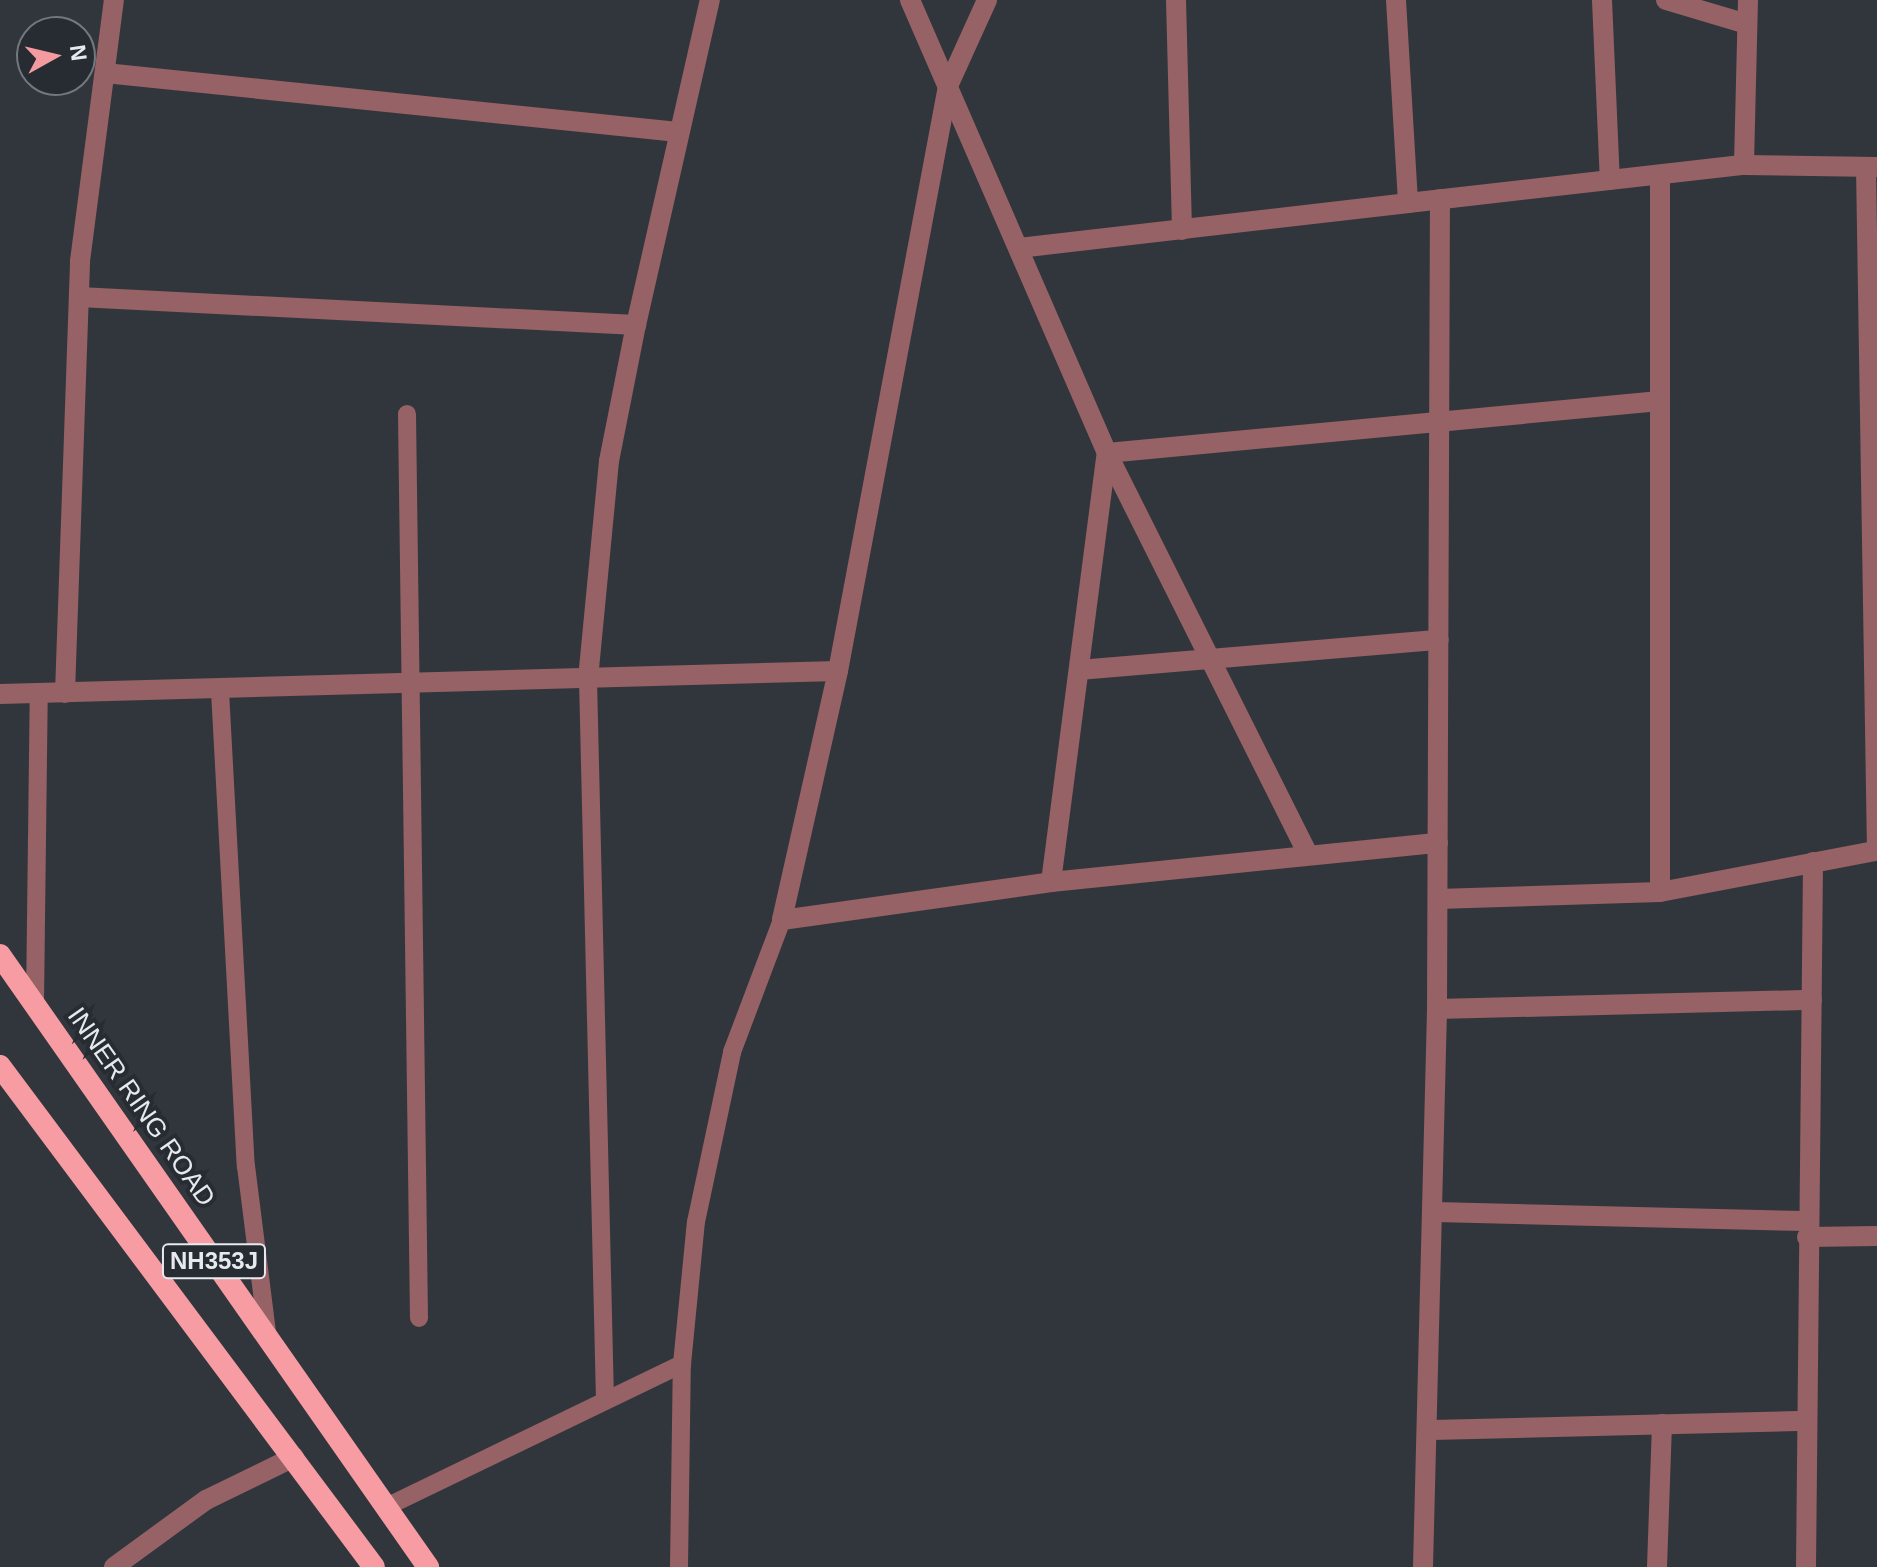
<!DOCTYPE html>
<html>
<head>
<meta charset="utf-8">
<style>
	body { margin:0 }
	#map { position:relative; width:1877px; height:1567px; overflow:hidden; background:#31363d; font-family:Helvetica,sans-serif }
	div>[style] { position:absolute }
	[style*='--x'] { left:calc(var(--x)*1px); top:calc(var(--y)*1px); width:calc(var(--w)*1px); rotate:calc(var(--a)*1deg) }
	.service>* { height:18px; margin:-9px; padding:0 9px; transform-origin:9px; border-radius:9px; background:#966265 }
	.minor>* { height:20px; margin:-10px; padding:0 10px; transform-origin:10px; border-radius:10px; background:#966265 }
	.trunk>* { height:22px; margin:-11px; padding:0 11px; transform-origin:11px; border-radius:11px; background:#f69ca2 }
	span { translate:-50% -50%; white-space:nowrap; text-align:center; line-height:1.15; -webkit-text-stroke:8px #272c33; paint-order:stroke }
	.shield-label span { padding:2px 6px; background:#272c33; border:2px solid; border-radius:6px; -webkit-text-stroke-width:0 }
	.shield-label { font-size:24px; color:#e6eaee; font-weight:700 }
	.street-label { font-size:26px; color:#e6eaee }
	.north { position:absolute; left:16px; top:16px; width:80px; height:80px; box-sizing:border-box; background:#272c33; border:2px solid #73787e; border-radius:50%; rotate:82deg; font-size:22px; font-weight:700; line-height:32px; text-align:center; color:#e6eaee }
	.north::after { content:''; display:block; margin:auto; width:28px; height:36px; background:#f49b9f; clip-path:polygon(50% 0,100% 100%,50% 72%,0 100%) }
</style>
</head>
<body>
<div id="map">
	<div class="service">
		<i style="--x:407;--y:414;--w:904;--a:89.24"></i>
		<i style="--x:588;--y:679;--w:722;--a:88.65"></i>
		<i style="--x:220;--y:691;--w:476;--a:86.9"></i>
		<i style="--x:246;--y:1166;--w:174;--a:82.8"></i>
		<i style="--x:35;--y:1002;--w:309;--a:-89.3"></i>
		<i style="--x:386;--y:1507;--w:329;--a:-25.8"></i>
		<i style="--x:679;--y:1567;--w:203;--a:-89.2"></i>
		<i style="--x:682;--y:1364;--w:143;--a:-84.4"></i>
		<i style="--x:696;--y:1222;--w:174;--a:-78"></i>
		<i style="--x:732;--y:1052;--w:141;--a:-69.3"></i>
	</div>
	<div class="minor">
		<i style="--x:910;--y:0;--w:494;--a:66.5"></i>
		<i style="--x:1107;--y:453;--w:449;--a:63.4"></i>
		<i style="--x:987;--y:0;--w:94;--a:114.4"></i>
		<i style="--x:948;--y:86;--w:595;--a:100.65"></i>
		<i style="--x:838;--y:671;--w:255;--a:102.7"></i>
		<i style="--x:782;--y:920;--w:272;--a:-8"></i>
		<i style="--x:1051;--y:882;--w:389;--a:-5.8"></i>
		<i style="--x:1176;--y:0;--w:230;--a:88.5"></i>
		<i style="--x:1396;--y:0;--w:203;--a:86.6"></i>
		<i style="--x:1408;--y:203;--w:338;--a:-6.5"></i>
		<i style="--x:1602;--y:0;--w:180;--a:87.5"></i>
		<i style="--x:1666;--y:0;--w:84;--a:16.5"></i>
		<i style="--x:1748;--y:0;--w:165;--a:91.4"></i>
		<i style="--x:1744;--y:165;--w:133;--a:0.9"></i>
		<i style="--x:105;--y:73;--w:576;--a:5.88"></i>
		<i style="--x:1866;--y:167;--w:683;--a:89.08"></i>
		<i style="--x:1660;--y:175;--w:717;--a:90"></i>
		<i style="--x:1660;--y:892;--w:218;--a:-10.8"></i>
		<i style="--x:1019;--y:248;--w:392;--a:-6.6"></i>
		<i style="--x:79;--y:297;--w:558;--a:2.88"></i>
		<i style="--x:636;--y:325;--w:333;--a:-77.2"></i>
		<i style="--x:1079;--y:670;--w:361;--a:-4.8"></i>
		<i style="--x:588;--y:679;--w:219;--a:-84.5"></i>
		<i style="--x:609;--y:461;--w:139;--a:-78.8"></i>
		<i style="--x:65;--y:693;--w:432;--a:-88"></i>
		<i style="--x:80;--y:261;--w:263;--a:-82.6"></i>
		<i style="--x:0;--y:694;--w:838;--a:-1.57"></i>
		<i style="--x:1051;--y:882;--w:433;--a:-82.6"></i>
		<i style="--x:1107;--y:453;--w:555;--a:-5.37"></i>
		<i style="--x:1438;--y:899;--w:222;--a:-1.8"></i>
		<i style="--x:1437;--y:1009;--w:375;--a:-1.4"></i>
		<i style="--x:1435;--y:1212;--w:372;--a:1.4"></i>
		<i style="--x:1807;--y:1237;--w:70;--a:-0.8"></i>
		<i style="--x:1432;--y:1430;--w:375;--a:-1.4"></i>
		<i style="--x:114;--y:1567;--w:114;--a:-36.1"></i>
		<i style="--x:206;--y:1500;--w:98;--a:-26"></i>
		<i style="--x:1423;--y:1567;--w:558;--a:-88.56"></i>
		<i style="--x:1437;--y:1009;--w:810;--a:-89.79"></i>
		<i style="--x:1657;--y:1567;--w:143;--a:-88"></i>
		<i style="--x:1806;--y:1567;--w:705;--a:-89.43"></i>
	</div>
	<div class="trunk">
		<i style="--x:0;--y:955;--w:747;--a:55.03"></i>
		<i style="--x:0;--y:1066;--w:625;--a:53.26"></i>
	</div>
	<div class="shield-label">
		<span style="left:214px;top:1261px">NH353J</span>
	</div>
	<div class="street-label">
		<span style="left:141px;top:1107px;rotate:55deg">INNER RING ROAD</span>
	</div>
	<div class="north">N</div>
</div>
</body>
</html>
